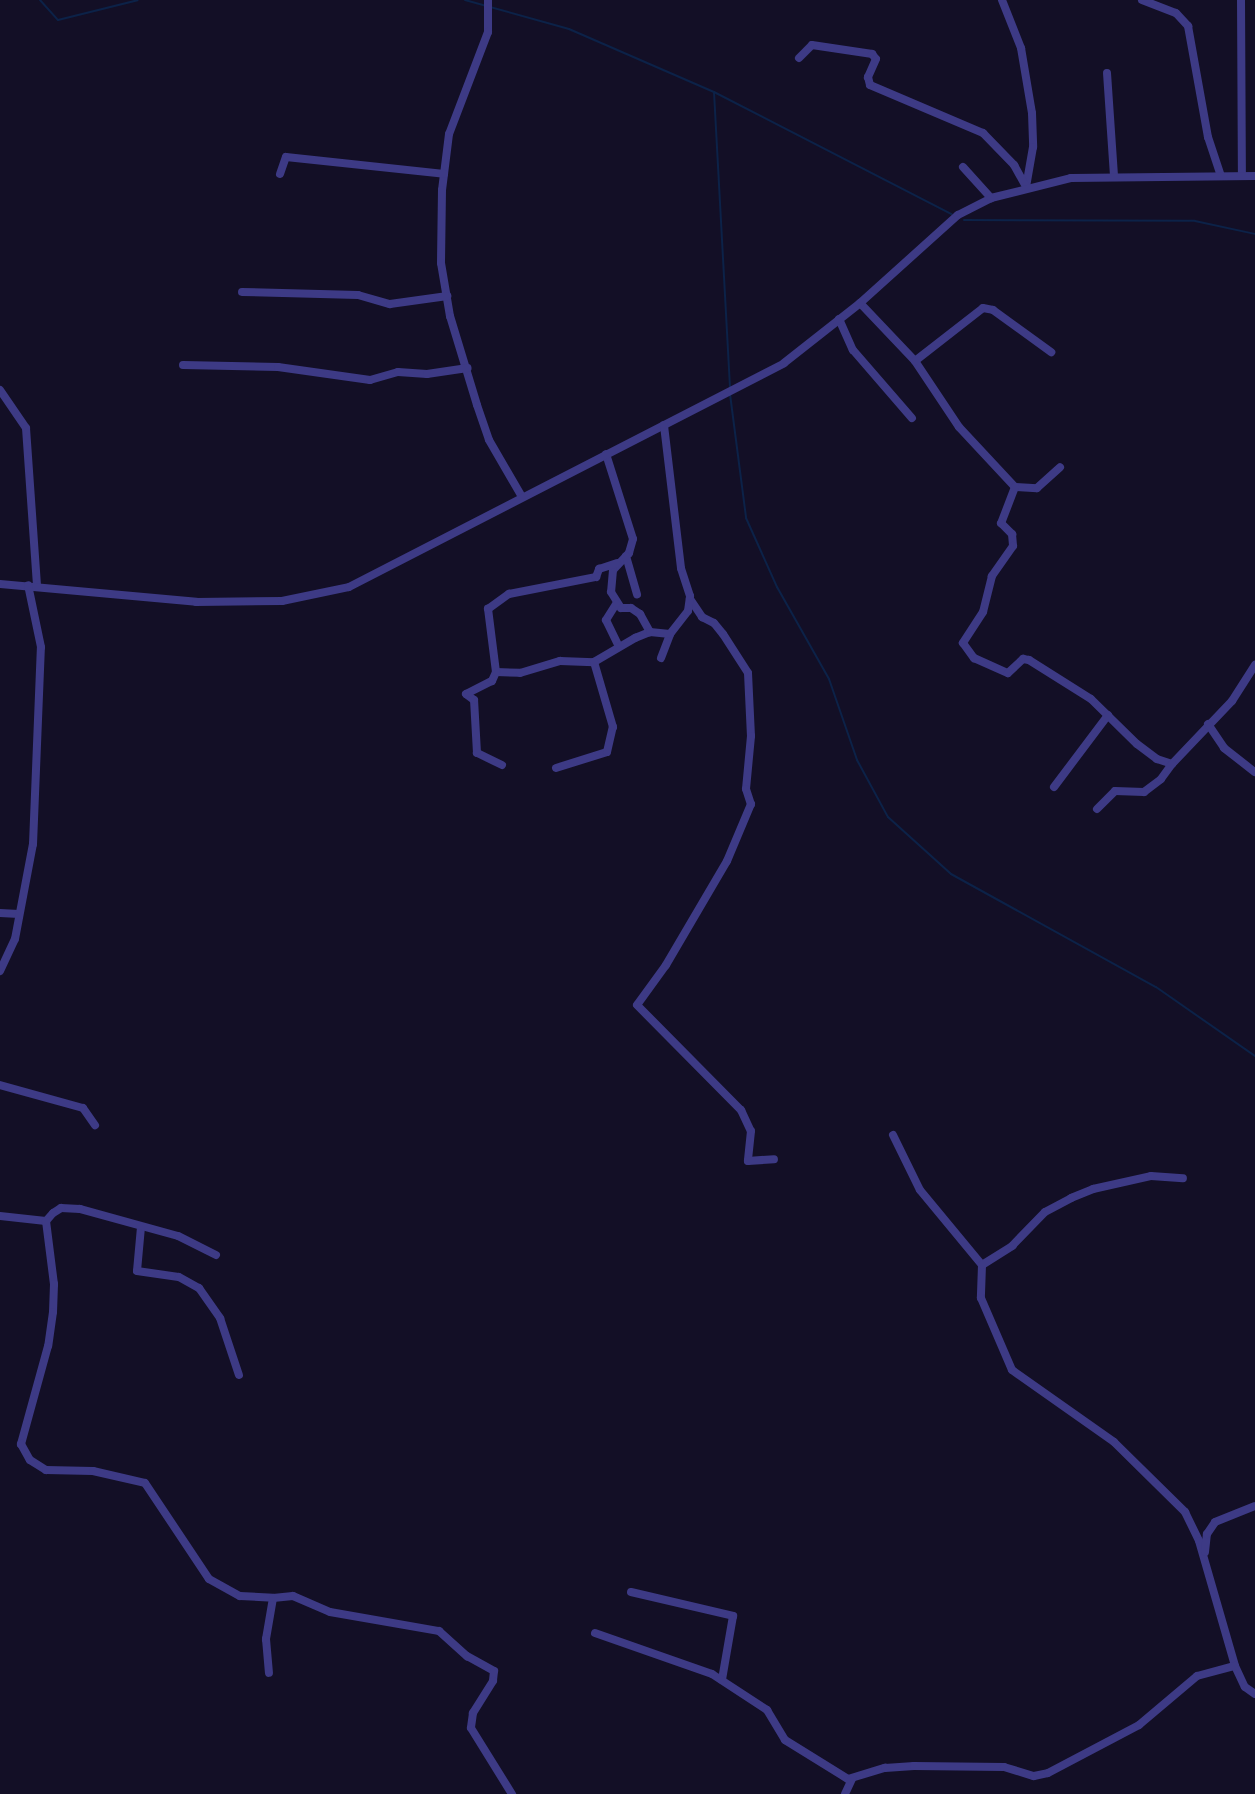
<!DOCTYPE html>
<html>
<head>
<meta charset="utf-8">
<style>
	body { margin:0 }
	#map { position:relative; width:1255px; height:1794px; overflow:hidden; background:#130f26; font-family:Helvetica,sans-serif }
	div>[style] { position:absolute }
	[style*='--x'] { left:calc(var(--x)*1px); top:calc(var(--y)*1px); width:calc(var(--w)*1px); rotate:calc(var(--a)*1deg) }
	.stream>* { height:2px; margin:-1px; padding:0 1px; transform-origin:1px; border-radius:1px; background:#0c2248 }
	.minor>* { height:8px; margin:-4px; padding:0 4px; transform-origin:4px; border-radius:4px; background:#3d3a85 }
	span { translate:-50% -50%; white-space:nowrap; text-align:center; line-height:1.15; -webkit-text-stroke:4.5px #130f26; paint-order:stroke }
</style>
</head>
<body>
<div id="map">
	<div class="stream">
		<i style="--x:40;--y:0;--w:27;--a:48"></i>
		<i style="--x:58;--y:20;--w:82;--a:-14"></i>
		<i style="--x:465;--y:0;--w:108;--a:15.6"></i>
		<i style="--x:569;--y:29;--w:158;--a:23.5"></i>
		<i style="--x:714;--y:92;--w:267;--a:27.2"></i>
		<i style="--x:714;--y:92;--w:296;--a:86.9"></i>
		<i style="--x:964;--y:220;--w:231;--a:0.2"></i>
		<i style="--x:1195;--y:221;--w:61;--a:12.2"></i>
		<i style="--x:730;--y:394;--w:125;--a:82.6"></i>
		<i style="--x:746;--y:518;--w:76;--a:65.8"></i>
		<i style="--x:777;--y:587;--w:106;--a:60.5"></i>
		<i style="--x:829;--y:679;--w:86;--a:70.9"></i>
		<i style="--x:857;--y:760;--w:65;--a:61.5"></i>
		<i style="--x:888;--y:817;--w:85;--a:42.1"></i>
		<i style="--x:951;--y:874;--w:234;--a:28.9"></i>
		<i style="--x:1156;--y:987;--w:121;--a:34.9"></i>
	</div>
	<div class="minor">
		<i style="--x:488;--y:0;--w:32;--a:90"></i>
		<i style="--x:488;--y:32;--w:109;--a:110.9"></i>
		<i style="--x:449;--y:134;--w:56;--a:97.1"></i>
		<i style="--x:442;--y:190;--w:73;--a:90.8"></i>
		<i style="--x:441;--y:263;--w:54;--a:80.4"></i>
		<i style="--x:450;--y:316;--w:93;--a:73.1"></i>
		<i style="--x:477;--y:405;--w:37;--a:71"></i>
		<i style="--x:489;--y:440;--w:66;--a:59.9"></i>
		<i style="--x:1002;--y:0;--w:52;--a:68.4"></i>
		<i style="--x:1021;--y:48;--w:66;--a:80.4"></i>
		<i style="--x:1032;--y:113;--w:34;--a:88"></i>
		<i style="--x:1033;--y:147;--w:41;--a:99.9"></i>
		<i style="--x:1142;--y:0;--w:36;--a:21"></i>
		<i style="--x:1176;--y:13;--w:18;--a:47"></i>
		<i style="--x:1188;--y:26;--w:113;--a:79.8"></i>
		<i style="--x:1208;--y:137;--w:41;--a:71.6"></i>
		<i style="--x:1241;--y:0;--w:176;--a:89.7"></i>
		<i style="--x:799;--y:58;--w:18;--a:-45"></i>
		<i style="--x:812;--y:45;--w:61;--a:8.5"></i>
		<i style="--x:872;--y:54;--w:6;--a:51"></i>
		<i style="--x:876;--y:59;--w:20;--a:114"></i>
		<i style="--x:868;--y:77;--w:8;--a:76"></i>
		<i style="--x:870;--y:85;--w:123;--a:23"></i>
		<i style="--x:983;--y:133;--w:45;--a:45.9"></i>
		<i style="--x:1014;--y:165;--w:25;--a:61"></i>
		<i style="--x:1107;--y:73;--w:103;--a:86.1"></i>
		<i style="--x:963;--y:167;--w:42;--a:47.9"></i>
		<i style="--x:280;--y:174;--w:18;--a:-71"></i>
		<i style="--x:286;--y:157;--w:159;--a:6.1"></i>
		<i style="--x:242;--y:292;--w:116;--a:1.5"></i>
		<i style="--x:358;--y:295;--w:33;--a:16"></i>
		<i style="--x:390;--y:304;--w:58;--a:-8"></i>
		<i style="--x:860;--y:303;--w:80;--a:46.5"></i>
		<i style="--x:915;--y:361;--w:79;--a:56.3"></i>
		<i style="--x:959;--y:427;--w:82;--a:47"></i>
		<i style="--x:1015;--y:487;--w:22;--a:3"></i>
		<i style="--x:1037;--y:488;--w:31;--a:-42"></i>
		<i style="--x:839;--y:319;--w:34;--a:66"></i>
		<i style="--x:853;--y:350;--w:90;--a:49.1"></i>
		<i style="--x:915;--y:361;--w:86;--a:-37.9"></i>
		<i style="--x:983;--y:308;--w:10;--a:11"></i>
		<i style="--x:993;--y:310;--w:72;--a:35.9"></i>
		<i style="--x:183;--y:365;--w:95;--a:1.2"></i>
		<i style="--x:278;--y:367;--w:93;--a:8"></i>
		<i style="--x:370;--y:380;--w:29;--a:-16"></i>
		<i style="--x:398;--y:372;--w:29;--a:4"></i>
		<i style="--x:427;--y:374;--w:41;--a:-8.3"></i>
		<i style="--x:0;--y:390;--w:46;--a:55.6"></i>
		<i style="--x:26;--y:428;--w:157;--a:86"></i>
		<i style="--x:606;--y:454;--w:89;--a:72.4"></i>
		<i style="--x:633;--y:539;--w:15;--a:106"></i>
		<i style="--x:629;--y:553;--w:23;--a:133"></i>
		<i style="--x:613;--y:570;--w:22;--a:95"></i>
		<i style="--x:611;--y:592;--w:19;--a:58"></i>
		<i style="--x:621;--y:608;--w:10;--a:0"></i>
		<i style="--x:631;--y:608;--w:11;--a:34"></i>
		<i style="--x:640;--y:614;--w:21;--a:61"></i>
		<i style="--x:1015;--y:487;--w:39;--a:111"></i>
		<i style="--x:1001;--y:523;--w:16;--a:45"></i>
		<i style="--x:1012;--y:534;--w:12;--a:85"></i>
		<i style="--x:1013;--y:546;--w:37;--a:125"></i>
		<i style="--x:992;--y:576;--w:37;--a:104"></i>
		<i style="--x:983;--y:612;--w:37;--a:123"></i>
		<i style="--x:963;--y:643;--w:19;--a:54"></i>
		<i style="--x:974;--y:658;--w:37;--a:24"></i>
		<i style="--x:1008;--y:673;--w:21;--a:-43"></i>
		<i style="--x:1023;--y:659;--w:6;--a:9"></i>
		<i style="--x:1029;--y:660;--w:73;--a:32.2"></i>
		<i style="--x:1091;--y:699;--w:64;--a:44.4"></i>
		<i style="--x:1137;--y:744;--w:25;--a:37"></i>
		<i style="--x:1157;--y:759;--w:16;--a:18"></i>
		<i style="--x:1172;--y:764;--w:87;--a:-46.4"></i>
		<i style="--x:1232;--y:701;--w:43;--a:-57.4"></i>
		<i style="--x:626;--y:556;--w:40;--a:74"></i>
		<i style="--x:0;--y:584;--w:197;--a:5.2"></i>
		<i style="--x:196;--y:602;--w:86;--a:-0.7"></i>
		<i style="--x:282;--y:601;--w:68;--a:-11.8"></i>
		<i style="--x:349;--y:587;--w:489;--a:-27.2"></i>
		<i style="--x:784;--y:363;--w:95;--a:-38.2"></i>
		<i style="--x:859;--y:304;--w:133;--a:-42"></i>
		<i style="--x:958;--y:215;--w:37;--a:-27"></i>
		<i style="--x:991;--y:198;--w:82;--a:-14"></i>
		<i style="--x:1071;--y:178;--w:184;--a:-0.6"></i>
		<i style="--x:690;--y:599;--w:22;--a:56"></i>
		<i style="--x:702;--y:617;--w:13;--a:27"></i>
		<i style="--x:714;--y:623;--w:14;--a:51"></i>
		<i style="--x:723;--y:634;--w:46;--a:57.3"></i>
		<i style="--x:748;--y:673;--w:63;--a:87.3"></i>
		<i style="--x:751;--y:736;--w:53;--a:95.4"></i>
		<i style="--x:746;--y:789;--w:16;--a:72"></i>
		<i style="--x:751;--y:804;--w:62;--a:112.8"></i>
		<i style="--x:727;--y:861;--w:121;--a:120.4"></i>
		<i style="--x:666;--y:965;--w:49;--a:125.9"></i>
		<i style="--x:637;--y:1005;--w:148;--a:45.3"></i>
		<i style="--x:741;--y:1110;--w:23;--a:65"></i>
		<i style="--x:751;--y:1131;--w:30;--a:96"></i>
		<i style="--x:748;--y:1161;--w:26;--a:-4"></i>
		<i style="--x:616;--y:604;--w:19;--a:122"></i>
		<i style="--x:606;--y:620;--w:28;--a:64"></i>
		<i style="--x:661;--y:658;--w:26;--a:-69"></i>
		<i style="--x:670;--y:634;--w:29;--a:-52"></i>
		<i style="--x:688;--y:611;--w:15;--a:-82"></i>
		<i style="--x:690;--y:596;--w:29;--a:-108"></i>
		<i style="--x:681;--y:568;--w:144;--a:-96.8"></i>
		<i style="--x:496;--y:672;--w:24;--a:2"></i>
		<i style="--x:520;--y:673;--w:42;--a:-16.7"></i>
		<i style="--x:560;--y:661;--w:34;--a:2"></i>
		<i style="--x:594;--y:662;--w:48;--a:-30.3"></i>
		<i style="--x:635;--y:638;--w:16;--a:-22"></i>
		<i style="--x:650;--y:632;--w:20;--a:6"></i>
		<i style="--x:1208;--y:724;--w:29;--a:56"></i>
		<i style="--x:1224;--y:748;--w:39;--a:38"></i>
		<i style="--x:502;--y:765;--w:28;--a:-154"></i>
		<i style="--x:477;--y:753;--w:53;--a:-93.2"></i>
		<i style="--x:474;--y:700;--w:10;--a:-143"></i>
		<i style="--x:466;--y:694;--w:29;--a:-27"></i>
		<i style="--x:492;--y:681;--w:10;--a:-66"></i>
		<i style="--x:496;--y:672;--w:64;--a:-97.2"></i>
		<i style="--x:488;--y:609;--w:26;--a:-36"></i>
		<i style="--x:509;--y:594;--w:89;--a:-11.1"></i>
		<i style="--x:596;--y:577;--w:9;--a:-69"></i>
		<i style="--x:599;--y:569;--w:19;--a:-18"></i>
		<i style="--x:556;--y:768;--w:53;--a:-17.4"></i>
		<i style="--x:607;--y:752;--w:26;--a:-77"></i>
		<i style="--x:613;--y:727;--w:68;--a:-106.3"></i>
		<i style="--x:1054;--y:787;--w:90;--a:-53.1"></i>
		<i style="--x:1097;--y:809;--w:25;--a:-45"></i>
		<i style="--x:1115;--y:791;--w:29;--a:2"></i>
		<i style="--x:1144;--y:792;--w:21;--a:-37"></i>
		<i style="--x:1161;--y:779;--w:19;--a:-54"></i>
		<i style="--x:0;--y:913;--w:19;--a:3"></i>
		<i style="--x:0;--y:971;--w:35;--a:-65"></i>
		<i style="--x:15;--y:939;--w:97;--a:-79.3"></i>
		<i style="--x:33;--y:844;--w:197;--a:-87.7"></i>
		<i style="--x:41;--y:647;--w:63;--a:-101.8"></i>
		<i style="--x:0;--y:1085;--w:86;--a:15.5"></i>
		<i style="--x:83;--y:1108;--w:21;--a:55"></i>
		<i style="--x:893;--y:1135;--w:61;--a:63.9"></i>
		<i style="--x:920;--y:1190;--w:97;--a:50.4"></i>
		<i style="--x:982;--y:1265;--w:33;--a:92"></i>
		<i style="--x:981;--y:1298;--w:78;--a:66.7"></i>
		<i style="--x:1012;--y:1370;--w:125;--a:35.2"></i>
		<i style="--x:1114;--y:1442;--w:100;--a:44.6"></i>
		<i style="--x:1185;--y:1512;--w:32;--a:64"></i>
		<i style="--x:1199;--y:1541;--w:130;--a:73.9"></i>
		<i style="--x:1235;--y:1666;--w:23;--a:65"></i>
		<i style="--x:1245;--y:1687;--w:12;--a:35"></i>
		<i style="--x:0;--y:1216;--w:46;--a:6.2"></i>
		<i style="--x:141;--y:1227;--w:44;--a:95.2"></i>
		<i style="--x:137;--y:1271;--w:42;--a:8.1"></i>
		<i style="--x:179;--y:1277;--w:23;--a:29"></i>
		<i style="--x:199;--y:1288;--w:37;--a:55"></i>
		<i style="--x:220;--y:1318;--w:60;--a:71.6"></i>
		<i style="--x:216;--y:1255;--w:42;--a:-153.4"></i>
		<i style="--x:178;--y:1236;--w:102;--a:-164.6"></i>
		<i style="--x:80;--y:1209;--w:19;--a:-177"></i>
		<i style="--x:61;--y:1208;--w:9;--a:148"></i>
		<i style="--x:53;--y:1213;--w:11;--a:131"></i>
		<i style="--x:46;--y:1221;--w:64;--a:82.8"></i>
		<i style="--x:54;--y:1284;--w:28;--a:92"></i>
		<i style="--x:53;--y:1312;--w:34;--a:98"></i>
		<i style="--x:48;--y:1346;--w:102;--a:105.4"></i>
		<i style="--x:21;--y:1444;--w:18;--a:61"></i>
		<i style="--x:30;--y:1460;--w:19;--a:32"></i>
		<i style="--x:46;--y:1470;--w:47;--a:1.2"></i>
		<i style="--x:93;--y:1471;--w:53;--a:13"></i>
		<i style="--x:145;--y:1483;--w:115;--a:56.3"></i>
		<i style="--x:209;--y:1579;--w:35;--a:29"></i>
		<i style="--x:240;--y:1596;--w:33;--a:3"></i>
		<i style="--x:273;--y:1598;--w:42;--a:99.7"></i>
		<i style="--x:266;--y:1639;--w:34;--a:85"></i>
		<i style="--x:982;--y:1265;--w:36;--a:-32"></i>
		<i style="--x:1012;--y:1246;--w:47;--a:-45.9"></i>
		<i style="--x:1045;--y:1212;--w:30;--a:-28"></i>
		<i style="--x:1071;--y:1198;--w:24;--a:-22"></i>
		<i style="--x:1093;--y:1189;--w:59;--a:-12.6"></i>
		<i style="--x:1151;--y:1176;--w:32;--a:4"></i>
		<i style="--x:1205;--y:1552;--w:18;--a:-84"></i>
		<i style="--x:1207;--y:1534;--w:14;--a:-56"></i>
		<i style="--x:1215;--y:1522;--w:43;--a:-21.8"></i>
		<i style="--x:631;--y:1592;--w:105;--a:13.2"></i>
		<i style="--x:733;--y:1616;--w:65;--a:99.8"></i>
		<i style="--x:273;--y:1598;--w:20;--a:-6"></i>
		<i style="--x:293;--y:1596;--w:40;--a:23.4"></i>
		<i style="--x:330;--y:1612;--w:111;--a:9.9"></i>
		<i style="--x:439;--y:1631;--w:38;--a:42"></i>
		<i style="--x:467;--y:1656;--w:31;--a:29"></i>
		<i style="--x:494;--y:1671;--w:10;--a:96"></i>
		<i style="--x:493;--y:1681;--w:38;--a:122"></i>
		<i style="--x:473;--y:1713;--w:15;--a:98"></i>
		<i style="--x:471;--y:1728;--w:78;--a:58.2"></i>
		<i style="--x:595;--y:1633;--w:124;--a:19.3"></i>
		<i style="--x:712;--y:1674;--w:66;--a:33.2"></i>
		<i style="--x:767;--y:1710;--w:35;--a:59"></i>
		<i style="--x:785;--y:1740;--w:74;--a:31.8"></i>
		<i style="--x:848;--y:1779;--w:39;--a:-17"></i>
		<i style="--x:885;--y:1768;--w:29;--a:-4"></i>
		<i style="--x:914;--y:1766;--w:90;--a:0.6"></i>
		<i style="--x:1004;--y:1767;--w:31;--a:17"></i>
		<i style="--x:1034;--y:1776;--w:14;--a:-12"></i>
		<i style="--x:1048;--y:1773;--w:103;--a:-27.8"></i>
		<i style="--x:1139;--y:1725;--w:76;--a:-40.2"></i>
		<i style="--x:1197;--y:1676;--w:39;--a:-15"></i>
		<i style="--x:845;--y:1794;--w:17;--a:-65"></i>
	</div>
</div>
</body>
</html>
